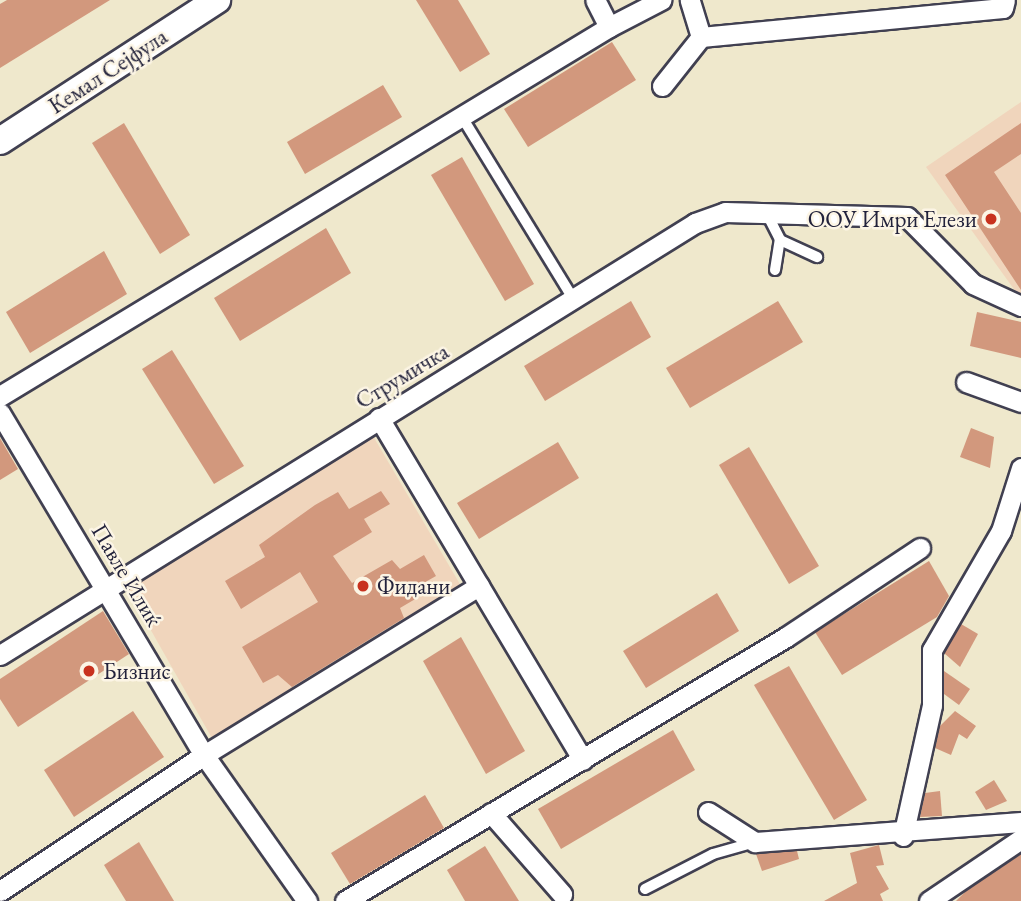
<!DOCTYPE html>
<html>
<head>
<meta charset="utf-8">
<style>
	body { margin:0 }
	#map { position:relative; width:1021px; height:901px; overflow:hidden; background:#efe8cc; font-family:"EB Garamond",serif }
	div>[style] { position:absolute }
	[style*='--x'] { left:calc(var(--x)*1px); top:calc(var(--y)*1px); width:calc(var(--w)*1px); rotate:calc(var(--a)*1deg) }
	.built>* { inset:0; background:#f0d5bc }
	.building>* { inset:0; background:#d2987d }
	.roads { filter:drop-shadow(2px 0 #414051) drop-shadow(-2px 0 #414051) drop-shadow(0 2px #414051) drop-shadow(0 -2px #414051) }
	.lane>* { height:10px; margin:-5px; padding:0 5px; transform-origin:5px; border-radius:5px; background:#fff }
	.street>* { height:19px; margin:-9.5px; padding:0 9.5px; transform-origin:9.5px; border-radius:9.5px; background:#fff }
	.secondary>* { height:26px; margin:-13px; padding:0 13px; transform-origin:13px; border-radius:13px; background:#fff }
	.dots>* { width:19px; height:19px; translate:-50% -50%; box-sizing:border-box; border:4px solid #fcf5e5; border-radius:50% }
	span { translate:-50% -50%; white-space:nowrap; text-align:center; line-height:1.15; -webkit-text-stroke:5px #fcf5e5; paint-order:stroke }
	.street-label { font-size:23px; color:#22223b }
	.poi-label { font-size:23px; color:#22223b }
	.right { translate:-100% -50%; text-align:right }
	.left { translate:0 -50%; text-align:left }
</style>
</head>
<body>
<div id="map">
	<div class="built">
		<i style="clip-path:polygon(1021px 102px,1021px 299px,926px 167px)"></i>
		<i style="clip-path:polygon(373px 436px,464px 591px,217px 747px,127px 588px)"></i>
	</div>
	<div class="building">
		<i style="clip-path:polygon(7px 0,110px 0,0 68px,0 4px)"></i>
		<i style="clip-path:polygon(416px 0,458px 0,490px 54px,460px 72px)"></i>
		<i style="clip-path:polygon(612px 42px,636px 80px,528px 147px,504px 109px)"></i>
		<i style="clip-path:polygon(383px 85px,402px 117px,305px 174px,287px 142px)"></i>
		<i style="clip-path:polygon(124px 123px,190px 235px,160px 254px,92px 143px)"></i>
		<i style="clip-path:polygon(1021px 123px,1021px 154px,994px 172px,1021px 213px,1021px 290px,945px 175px)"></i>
		<i style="clip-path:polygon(462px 157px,534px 284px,505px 301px,431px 175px)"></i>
		<i style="clip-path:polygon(326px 228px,351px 273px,240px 341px,214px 298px)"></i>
		<i style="clip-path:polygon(104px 251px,127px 294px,30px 353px,6px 312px)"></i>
		<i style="clip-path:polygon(631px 301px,651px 337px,545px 401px,524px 366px)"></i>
		<i style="clip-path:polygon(778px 301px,803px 342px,690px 408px,666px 368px)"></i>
		<i style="clip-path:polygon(977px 312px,1021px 322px,1021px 358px,970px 346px)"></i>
		<i style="clip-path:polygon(172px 350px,244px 466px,214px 484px,142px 369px)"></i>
		<i style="clip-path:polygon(971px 428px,994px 437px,990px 468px,960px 457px)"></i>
		<i style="clip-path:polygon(0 438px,18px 469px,0 480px)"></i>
		<i style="clip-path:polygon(558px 442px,579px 478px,479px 539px,457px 503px)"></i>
		<i style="clip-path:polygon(749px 447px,819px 566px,789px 584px,719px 465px)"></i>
		<i style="clip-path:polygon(381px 491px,390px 504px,364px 519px,372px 532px,333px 556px,352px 583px,392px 560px,400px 569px,424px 555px,436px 576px,413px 589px,417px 598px,400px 608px,404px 618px,292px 687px,278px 675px,263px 683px,242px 647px,318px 602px,300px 572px,241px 609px,225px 581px,265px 557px,259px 545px,315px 505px,338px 492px,349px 509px)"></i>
		<i style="clip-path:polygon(929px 561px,949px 596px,937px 617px,842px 675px,815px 632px)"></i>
		<i style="clip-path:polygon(717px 593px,739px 631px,646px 688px,623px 651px)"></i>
		<i style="clip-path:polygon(103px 611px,129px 654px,18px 727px,0 699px,0 679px)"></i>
		<i style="clip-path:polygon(961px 624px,978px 634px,960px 667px,944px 653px)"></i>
		<i style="clip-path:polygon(461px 637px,525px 751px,486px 774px,423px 661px)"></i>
		<i style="clip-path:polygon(789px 666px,867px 800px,834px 820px,754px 685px)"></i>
		<i style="clip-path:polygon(944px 671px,970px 689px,959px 705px,944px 694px)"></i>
		<i style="clip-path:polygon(133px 711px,164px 757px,74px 817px,44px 770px)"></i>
		<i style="clip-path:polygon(955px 711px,976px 726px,967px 739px,959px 734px,951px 755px,935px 748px,940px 726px)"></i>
		<i style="clip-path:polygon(673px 730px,695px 770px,561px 849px,538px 809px)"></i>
		<i style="clip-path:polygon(994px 780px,1007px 801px,986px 810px,975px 792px)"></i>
		<i style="clip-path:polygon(940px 791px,942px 816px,920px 817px,925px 793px)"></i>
		<i style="clip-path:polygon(425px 795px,444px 828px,350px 884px,331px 853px)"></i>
		<i style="clip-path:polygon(139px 842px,174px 901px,126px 901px,104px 865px)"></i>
		<i style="clip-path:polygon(879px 845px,884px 865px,876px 866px,889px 889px,880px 894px,883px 901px,824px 901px,857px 883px,850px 853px)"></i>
		<i style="clip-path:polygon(485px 846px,519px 901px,465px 901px,447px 870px)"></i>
		<i style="clip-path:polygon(797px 851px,799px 859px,762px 871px,756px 854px)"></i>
		<i style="clip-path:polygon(1021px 854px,1021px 901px,956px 901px,968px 889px)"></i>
	</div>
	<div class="roads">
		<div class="lane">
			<i style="--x:460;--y:114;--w:218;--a:58.5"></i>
			<i style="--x:767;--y:214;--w:29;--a:63"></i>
			<i style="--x:780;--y:240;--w:41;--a:24.7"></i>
			<i style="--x:775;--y:270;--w:30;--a:-81"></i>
			<i style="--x:645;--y:889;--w:76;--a:-27.2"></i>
			<i style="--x:713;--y:854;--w:44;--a:-15.9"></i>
		</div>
		<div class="street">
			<i style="--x:609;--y:27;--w:59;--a:-27.4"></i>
			<i style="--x:701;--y:37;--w:303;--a:-5.5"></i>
			<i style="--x:1003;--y:8;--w:8;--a:-76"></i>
			<i style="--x:662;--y:86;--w:63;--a:-51.5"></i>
			<i style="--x:701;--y:37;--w:39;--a:-107"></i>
			<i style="--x:966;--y:382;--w:59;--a:20"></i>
			<i style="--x:0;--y:396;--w:712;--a:-31.21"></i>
			<i style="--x:609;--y:27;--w:30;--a:-117"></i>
			<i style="--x:0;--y:413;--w:398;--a:59.2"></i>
			<i style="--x:204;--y:755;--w:179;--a:54.8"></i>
			<i style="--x:379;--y:418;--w:398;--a:59.2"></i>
			<i style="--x:0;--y:655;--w:818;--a:-31.86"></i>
			<i style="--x:695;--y:223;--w:32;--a:-20"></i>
			<i style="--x:725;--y:212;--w:182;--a:1.6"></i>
			<i style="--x:907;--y:217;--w:94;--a:45.4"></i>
			<i style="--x:973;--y:284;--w:53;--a:24.6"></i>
			<i style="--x:708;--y:812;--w:56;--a:32.6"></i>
			<i style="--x:755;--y:842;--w:267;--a:-4.3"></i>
			<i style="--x:491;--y:813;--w:108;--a:48.8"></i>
			<i style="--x:903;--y:836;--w:134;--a:-77.5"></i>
			<i style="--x:932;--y:705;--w:55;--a:-90"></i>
			<i style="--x:932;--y:650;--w:138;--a:-59.9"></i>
			<i style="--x:1001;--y:531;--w:66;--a:-72.4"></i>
			<i style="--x:0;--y:891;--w:245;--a:-33.7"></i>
			<i style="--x:204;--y:755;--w:323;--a:-31.6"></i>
			<i style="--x:345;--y:901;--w:514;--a:-30.91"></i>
			<i style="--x:786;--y:637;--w:161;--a:-33.6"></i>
			<i style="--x:929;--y:901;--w:111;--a:-34"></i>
		</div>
		<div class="secondary">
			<i style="--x:0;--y:141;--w:259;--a:-33"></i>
		</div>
	</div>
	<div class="dots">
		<i style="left:991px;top:219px;background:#c8321e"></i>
		<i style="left:363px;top:586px;background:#c8321e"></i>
		<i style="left:89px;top:671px;background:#c8321e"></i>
	</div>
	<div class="street-label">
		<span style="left:108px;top:71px;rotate:-33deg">Кемал Сејфула</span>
		<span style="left:402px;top:376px;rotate:-31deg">Струмичка</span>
		<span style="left:127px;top:575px;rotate:59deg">Павле Илиќ</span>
	</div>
	<div class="poi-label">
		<span class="right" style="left:977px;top:219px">ООУ Имри Елези</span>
		<span class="left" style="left:377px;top:586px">Фидани</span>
		<span class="left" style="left:103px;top:671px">Бизнис</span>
	</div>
</div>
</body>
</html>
